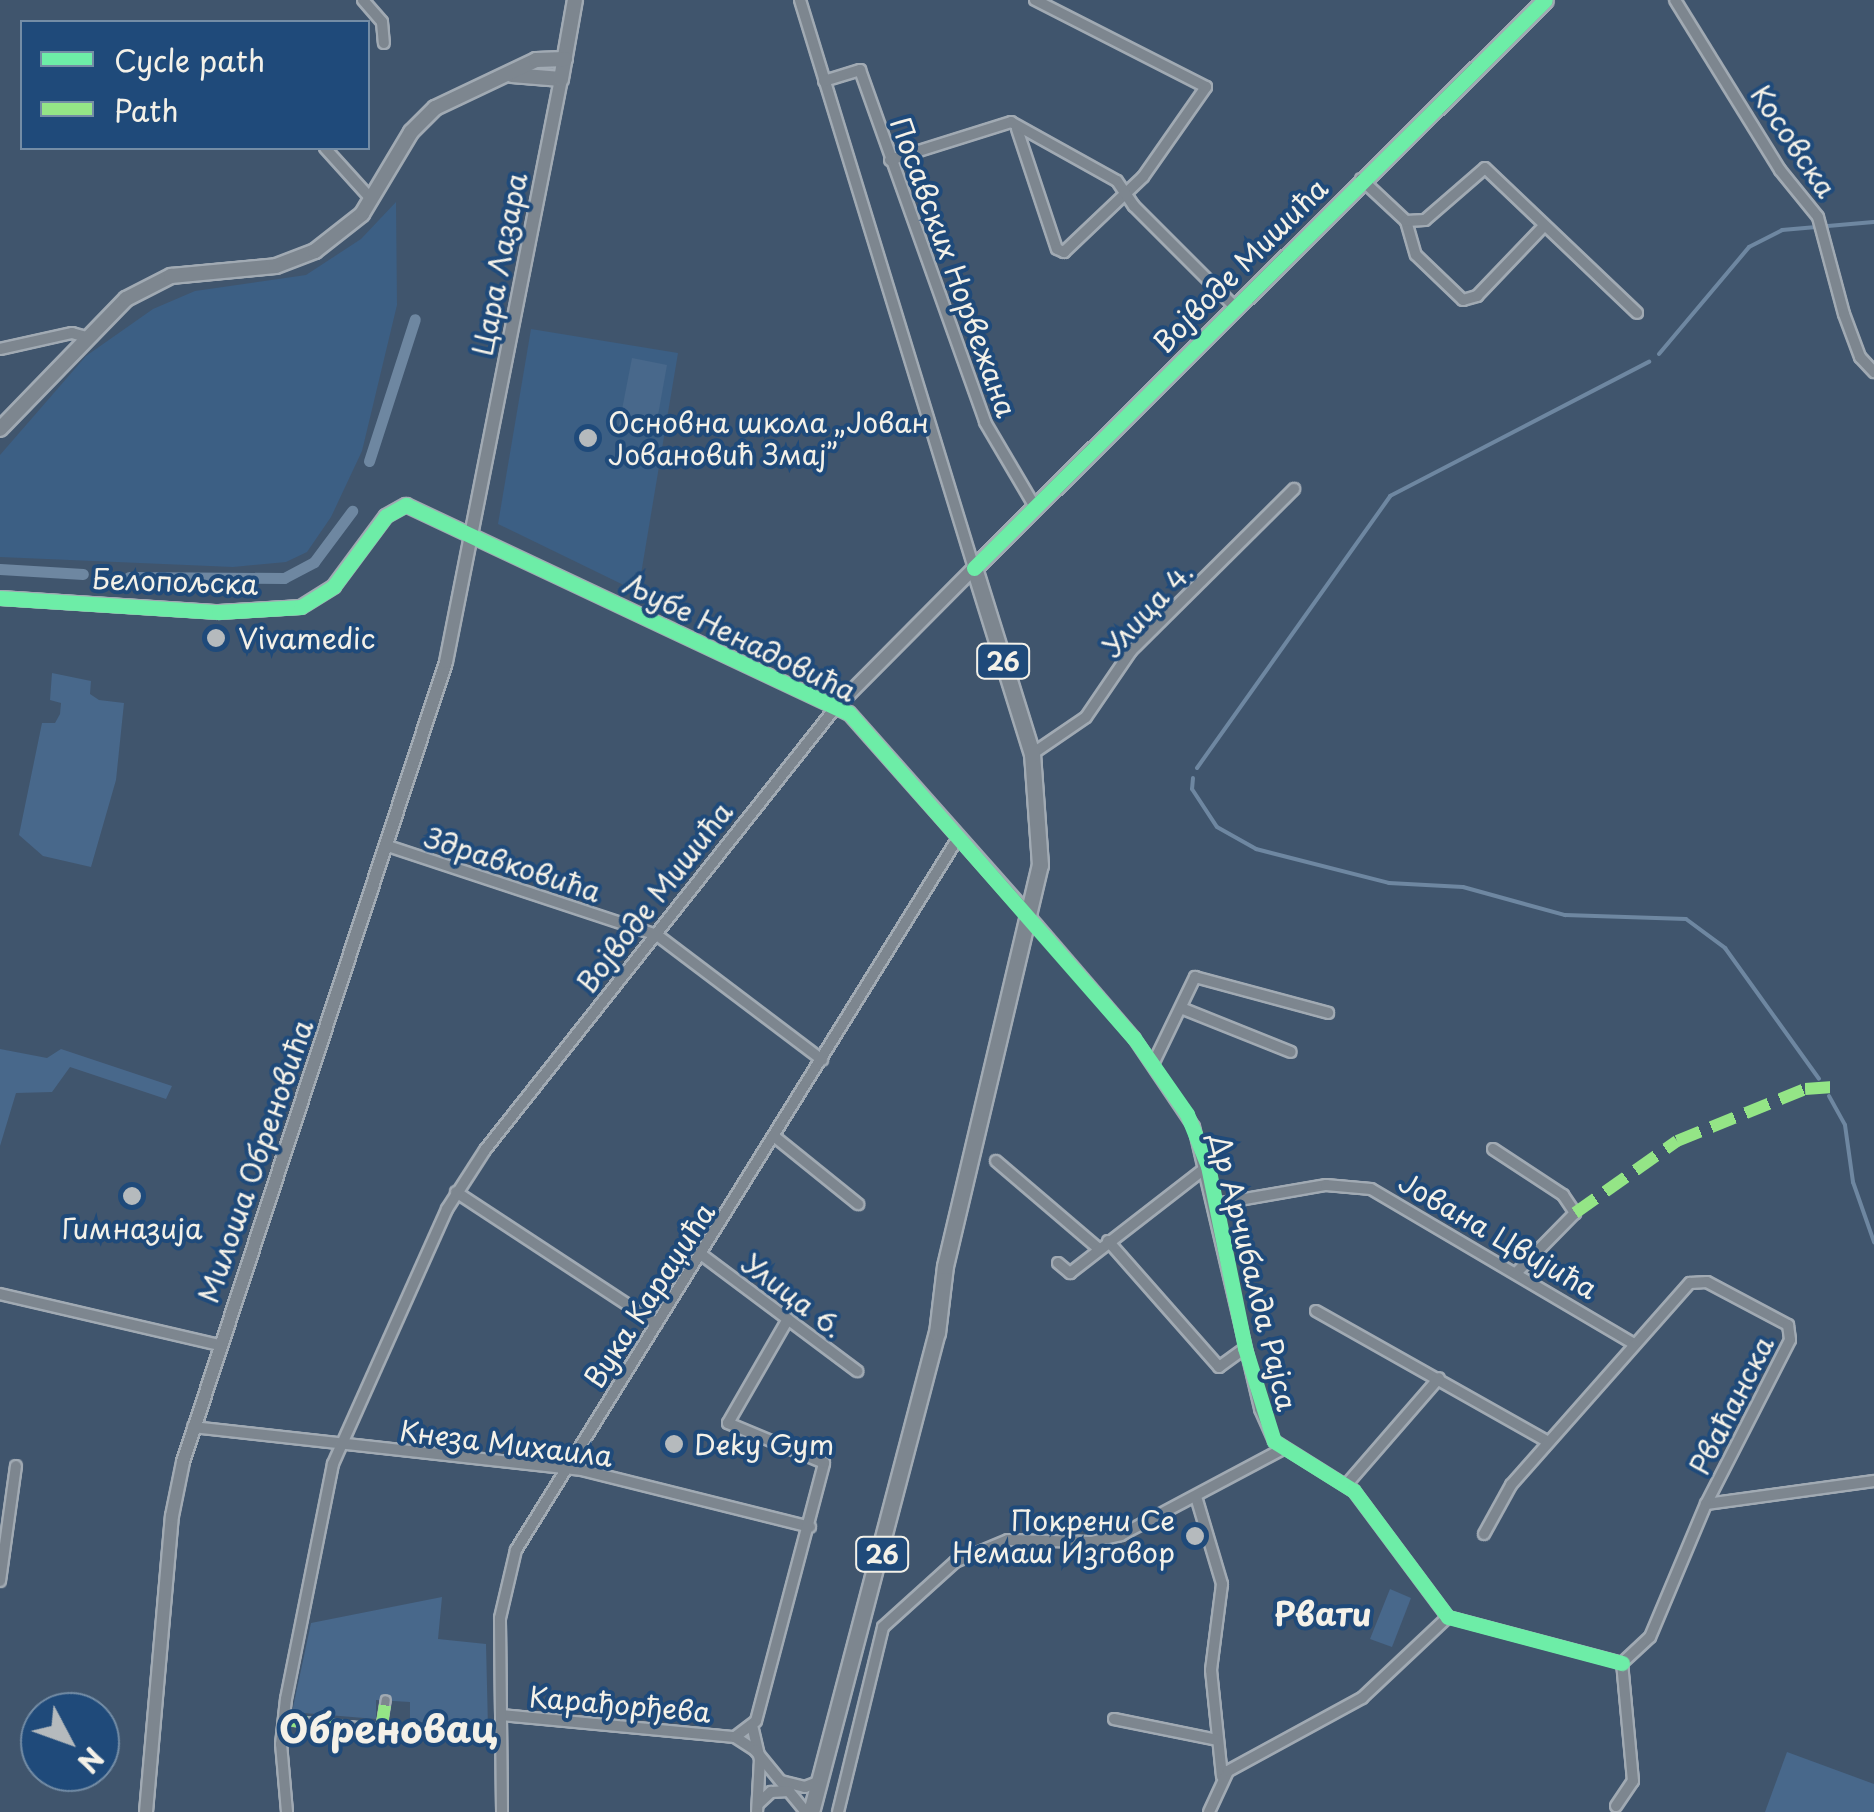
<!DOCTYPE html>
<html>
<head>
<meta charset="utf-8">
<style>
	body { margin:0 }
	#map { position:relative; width:1874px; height:1812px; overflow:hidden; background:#40556d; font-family:"Playpen Sans",sans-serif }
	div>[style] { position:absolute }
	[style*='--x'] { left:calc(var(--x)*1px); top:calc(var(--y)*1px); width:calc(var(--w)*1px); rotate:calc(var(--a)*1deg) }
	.built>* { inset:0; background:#3c5f84 }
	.green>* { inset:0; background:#48688b }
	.stream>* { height:4px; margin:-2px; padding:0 2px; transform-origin:2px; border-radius:2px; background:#6e87a1 }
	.canal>* { height:11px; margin:-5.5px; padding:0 5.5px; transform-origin:5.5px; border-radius:5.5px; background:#6e87a1 }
	.roads { filter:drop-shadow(2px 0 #a1aab3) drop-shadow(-2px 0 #a1aab3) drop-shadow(0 2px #a1aab3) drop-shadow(0 -2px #a1aab3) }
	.pedestrian>* { height:8px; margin:-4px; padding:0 4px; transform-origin:4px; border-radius:4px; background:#7d868f }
	.minor>* { height:10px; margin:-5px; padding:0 5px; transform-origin:5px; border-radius:5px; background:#7d868f }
	.tertiary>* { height:12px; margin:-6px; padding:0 6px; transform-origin:6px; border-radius:6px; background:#7d868f }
	.secondary>* { height:14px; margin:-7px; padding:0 7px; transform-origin:7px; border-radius:7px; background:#7d868f }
	.primary>* { height:15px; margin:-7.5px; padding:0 7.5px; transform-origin:7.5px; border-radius:7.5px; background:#7d868f }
	.quiet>* { height:12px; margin-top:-6px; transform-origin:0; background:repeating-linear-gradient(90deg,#94e586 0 25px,transparent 0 37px) }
	.cycleway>* { height:15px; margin:-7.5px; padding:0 7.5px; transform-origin:7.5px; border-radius:7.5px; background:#6deda7 }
	.dots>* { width:28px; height:28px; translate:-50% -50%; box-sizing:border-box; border:5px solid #1f4a7a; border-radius:50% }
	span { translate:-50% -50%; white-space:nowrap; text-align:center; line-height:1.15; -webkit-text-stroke:8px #1f4a7a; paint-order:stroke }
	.shield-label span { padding:2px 8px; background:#1f4a7a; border:2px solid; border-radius:8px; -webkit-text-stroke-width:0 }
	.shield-label { font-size:25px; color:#f4f1e8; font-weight:700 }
	.street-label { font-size:28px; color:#f4f1e8 }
	.poi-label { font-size:28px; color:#f4f1e8 }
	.left { translate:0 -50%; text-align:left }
	.right { translate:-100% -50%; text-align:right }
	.quarter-label { font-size:32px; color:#f4f1e8; font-weight:700 }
	.district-label { font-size:38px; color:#f4f1e8; font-weight:700 }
	.legend { position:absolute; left:20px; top:20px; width:350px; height:130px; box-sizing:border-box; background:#1f4a7a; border:2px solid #748da6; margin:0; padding:12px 18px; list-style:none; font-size:30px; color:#f4f1e8 }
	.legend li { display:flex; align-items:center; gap:20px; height:50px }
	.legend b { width:50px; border:2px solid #748da6 }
	.north { position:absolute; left:20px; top:1692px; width:100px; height:100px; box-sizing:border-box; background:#1f4a7a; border:2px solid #748da6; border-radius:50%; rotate:131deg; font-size:28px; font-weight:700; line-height:40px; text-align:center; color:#f4f1e8 }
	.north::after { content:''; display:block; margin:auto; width:35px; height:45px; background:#b5babd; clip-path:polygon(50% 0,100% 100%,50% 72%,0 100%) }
</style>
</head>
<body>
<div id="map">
	<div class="built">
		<i style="clip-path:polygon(396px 202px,397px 305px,362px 451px,331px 517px,307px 552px,286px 562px,233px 567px,0 557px,0 455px,86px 356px,153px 309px,195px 291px,306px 275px,361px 239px)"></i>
		<i style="clip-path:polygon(531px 329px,678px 353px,638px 592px,498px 524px)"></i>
	</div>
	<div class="green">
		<i style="clip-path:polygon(632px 358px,667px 365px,655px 432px,619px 425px)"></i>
		<i style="clip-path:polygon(52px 673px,91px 681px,90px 694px,99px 700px,124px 703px,116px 780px,91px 867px,43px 856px,19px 835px,42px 723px,55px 723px,60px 714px,61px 703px,50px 700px)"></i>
		<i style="clip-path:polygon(0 1049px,47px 1058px,61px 1049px,172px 1086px,166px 1099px,70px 1067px,52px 1092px,16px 1093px,0 1146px)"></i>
		<i style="clip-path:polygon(1390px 1589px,1411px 1598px,1392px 1647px,1370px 1639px)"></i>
		<i style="clip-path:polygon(442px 1597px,438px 1639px,486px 1644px,488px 1728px,410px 1721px,410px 1702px,376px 1700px,376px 1719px,292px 1712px,311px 1623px)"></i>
		<i style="clip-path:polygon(1787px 1752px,1874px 1784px,1874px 1812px,1765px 1812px)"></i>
	</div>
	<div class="stream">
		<i style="--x:1659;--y:354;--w:140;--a:-49.9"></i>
		<i style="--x:1749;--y:247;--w:37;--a:-27"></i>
		<i style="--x:1782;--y:230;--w:92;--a:-5"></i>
		<i style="--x:1197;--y:768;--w:334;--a:-54.6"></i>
		<i style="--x:1390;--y:496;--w:292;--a:-27.4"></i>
		<i style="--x:1193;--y:778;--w:11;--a:95"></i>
		<i style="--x:1192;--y:789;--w:45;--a:56.7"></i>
		<i style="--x:1217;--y:827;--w:45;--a:29.4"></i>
		<i style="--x:1256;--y:849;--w:137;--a:14.3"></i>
		<i style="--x:1389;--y:883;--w:74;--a:3.1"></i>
		<i style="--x:1463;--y:887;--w:106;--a:15.4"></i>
		<i style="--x:1565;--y:915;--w:121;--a:1.9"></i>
		<i style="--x:1686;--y:919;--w:49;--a:36.6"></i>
		<i style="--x:1725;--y:948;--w:161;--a:54.3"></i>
		<i style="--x:1829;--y:1096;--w:33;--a:61"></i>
		<i style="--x:1845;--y:1125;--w:58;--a:82"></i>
		<i style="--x:1853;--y:1182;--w:64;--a:70.7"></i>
	</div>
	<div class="canal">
		<i style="--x:369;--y:461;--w:149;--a:-72.1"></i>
		<i style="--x:0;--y:569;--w:83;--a:3.4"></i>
		<i style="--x:129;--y:577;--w:155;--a:0.4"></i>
		<i style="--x:284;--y:578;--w:34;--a:-28"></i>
		<i style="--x:314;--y:562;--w:64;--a:-53.3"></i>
	</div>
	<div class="roads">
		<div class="pedestrian">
			<i style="--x:283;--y:1720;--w:218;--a:5.3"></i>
			<i style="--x:381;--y:1730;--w:30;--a:-81"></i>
		</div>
		<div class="minor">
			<i style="--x:363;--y:0;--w:29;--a:49"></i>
			<i style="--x:382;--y:22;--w:21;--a:85"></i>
			<i style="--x:800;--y:0;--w:594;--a:72.97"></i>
			<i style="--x:1675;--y:0;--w:200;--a:58.3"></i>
			<i style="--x:1780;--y:170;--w:60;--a:51"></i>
			<i style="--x:1818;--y:217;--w:100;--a:75"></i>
			<i style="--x:1844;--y:314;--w:46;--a:69.6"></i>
			<i style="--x:1860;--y:357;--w:21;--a:47"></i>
			<i style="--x:824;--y:81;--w:38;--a:-17"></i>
			<i style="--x:860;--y:70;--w:374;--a:70.4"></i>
			<i style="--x:985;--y:422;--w:99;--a:59.5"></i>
			<i style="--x:1017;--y:129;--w:126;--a:71.6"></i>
			<i style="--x:1057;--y:249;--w:8;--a:23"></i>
			<i style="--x:1064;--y:252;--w:109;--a:-43.5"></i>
			<i style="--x:1143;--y:177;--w:110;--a:-55"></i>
			<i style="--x:1206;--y:87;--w:192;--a:-153"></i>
			<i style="--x:325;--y:148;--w:70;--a:47.9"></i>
			<i style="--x:890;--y:160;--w:127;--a:-17.4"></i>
			<i style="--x:1011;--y:122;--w:121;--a:29.1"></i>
			<i style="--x:1117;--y:181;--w:30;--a:56"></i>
			<i style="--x:1134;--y:206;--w:141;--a:45"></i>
			<i style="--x:1361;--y:179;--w:62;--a:43"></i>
			<i style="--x:1406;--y:221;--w:35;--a:74"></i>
			<i style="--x:1416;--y:255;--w:65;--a:43.8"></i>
			<i style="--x:1463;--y:300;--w:15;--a:-16"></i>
			<i style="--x:1477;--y:296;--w:97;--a:-46.3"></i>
			<i style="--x:1406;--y:221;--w:19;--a:-3"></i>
			<i style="--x:1425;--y:220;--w:79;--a:-40.9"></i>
			<i style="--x:1485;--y:168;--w:210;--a:43.6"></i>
			<i style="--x:0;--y:349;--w:74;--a:-12.5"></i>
			<i style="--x:72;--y:333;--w:15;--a:16"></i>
			<i style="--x:1032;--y:754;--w:65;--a:-34.4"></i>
			<i style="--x:1086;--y:717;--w:80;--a:-55.7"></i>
			<i style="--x:1131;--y:651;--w:230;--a:-44.8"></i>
			<i style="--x:385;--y:845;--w:287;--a:18.3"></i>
			<i style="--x:657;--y:935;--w:207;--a:37.1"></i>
			<i style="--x:1030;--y:917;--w:160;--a:49.3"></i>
			<i style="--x:1134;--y:1038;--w:107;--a:56"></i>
			<i style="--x:1194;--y:1127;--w:290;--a:76.8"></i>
			<i style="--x:1260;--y:1409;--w:35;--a:66"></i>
			<i style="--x:1274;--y:1441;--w:94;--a:32"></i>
			<i style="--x:1354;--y:1491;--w:157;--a:53.3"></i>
			<i style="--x:1448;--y:1617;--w:180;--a:14.8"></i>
			<i style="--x:1181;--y:1008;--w:118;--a:21.8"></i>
			<i style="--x:1153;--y:1064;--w:97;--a:-64.2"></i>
			<i style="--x:1195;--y:977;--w:138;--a:15.1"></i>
			<i style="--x:775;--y:1137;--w:107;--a:38.9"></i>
			<i style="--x:1493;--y:1149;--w:84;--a:33.3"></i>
			<i style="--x:1563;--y:1195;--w:22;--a:56"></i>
			<i style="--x:1575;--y:1213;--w:83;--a:134.5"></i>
			<i style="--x:996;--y:1161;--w:134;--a:40.5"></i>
			<i style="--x:456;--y:1192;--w:240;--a:33.3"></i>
			<i style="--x:1216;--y:1204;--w:112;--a:-9.8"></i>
			<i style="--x:1326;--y:1185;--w:45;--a:5.1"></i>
			<i style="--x:1371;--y:1189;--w:303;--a:30.5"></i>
			<i style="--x:1108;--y:1241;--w:168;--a:48.6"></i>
			<i style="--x:1219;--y:1367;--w:32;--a:-36"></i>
			<i style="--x:702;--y:1255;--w:194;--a:36.8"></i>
			<i style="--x:1058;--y:1263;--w:16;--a:40"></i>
			<i style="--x:1070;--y:1273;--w:175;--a:-37.8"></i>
			<i style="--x:0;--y:1294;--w:225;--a:13.1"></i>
			<i style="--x:1316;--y:1311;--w:265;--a:29.4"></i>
			<i style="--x:193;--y:1427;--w:391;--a:6.3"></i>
			<i style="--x:582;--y:1470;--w:235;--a:14"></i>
			<i style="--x:1347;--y:1484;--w:140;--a:-49"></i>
			<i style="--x:1197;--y:1500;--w:88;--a:73.4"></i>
			<i style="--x:1222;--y:1584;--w:87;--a:97.3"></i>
			<i style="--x:1211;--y:1670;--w:107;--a:84.1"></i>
			<i style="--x:1706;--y:1504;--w:170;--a:-7.8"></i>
			<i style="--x:1484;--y:1534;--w:56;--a:-61.1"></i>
			<i style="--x:1511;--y:1485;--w:270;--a:-48.5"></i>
			<i style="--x:1690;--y:1283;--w:17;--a:-3"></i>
			<i style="--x:1707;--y:1282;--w:92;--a:28"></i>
			<i style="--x:1788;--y:1325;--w:15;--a:82"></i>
			<i style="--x:1790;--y:1340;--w:184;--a:117.1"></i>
			<i style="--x:1706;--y:1504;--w:144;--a:112.8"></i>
			<i style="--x:1650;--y:1637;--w:38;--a:137"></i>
			<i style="--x:0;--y:1581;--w:116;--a:-82.1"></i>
			<i style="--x:501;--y:1715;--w:235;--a:5.4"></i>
			<i style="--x:735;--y:1737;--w:26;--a:-37"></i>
			<i style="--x:756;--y:1721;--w:267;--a:-75.2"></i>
			<i style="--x:824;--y:1463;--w:104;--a:-157.4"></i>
			<i style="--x:728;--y:1423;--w:120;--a:-60"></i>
			<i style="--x:1114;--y:1719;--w:105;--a:11.5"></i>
			<i style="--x:752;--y:1725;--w:35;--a:77"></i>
			<i style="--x:760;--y:1759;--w:53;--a:93.2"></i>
			<i style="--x:735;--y:1737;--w:24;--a:33"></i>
			<i style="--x:755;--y:1750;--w:80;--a:50.6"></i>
			<i style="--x:781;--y:1781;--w:25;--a:14"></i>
			<i style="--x:805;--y:1787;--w:14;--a:-21"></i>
			<i style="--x:758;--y:1804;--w:18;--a:-43"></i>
			<i style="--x:771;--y:1792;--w:18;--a:-3"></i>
			<i style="--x:1616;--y:1806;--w:30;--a:-56"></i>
			<i style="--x:1633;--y:1781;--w:119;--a:-95.3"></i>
			<i style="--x:287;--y:1812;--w:68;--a:-95"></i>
			<i style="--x:281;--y:1744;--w:45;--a:-83.7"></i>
			<i style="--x:286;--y:1699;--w:240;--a:-78.7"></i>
			<i style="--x:333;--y:1464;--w:279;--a:-65.9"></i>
			<i style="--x:447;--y:1209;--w:70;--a:-57.2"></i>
			<i style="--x:485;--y:1150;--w:565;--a:-51.61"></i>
			<i style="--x:502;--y:1812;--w:194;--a:-90.6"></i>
			<i style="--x:500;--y:1618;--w:70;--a:-76.8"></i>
			<i style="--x:516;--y:1550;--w:838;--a:-58.17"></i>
			<i style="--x:838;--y:1812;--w:190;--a:-76.3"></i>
			<i style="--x:883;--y:1627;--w:97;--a:-42.1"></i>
			<i style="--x:955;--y:1562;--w:57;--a:-22.5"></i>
			<i style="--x:1008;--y:1540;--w:83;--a:1.4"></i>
			<i style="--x:1091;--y:1542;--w:31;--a:-13"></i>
			<i style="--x:1121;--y:1535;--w:183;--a:-28"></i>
			<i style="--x:1209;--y:1812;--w:45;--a:-65.1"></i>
			<i style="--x:1228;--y:1771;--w:153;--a:-28.6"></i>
			<i style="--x:1362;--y:1698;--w:118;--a:-43.3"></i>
		</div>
		<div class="tertiary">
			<i style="--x:0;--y:598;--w:219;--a:3.7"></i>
			<i style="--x:219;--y:612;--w:82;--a:-3.5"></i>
			<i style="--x:301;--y:607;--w:39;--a:-32"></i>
			<i style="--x:334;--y:586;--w:87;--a:-53.4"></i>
			<i style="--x:386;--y:516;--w:23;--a:-29"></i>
			<i style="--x:406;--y:505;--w:489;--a:25.2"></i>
			<i style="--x:849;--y:713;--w:273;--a:48.4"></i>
			<i style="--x:836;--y:707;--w:196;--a:-45.2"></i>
			<i style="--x:146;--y:1812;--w:297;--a:-85"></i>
			<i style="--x:172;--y:1516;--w:55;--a:-78.5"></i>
			<i style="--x:183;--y:1462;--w:842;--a:-71.8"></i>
			<i style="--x:446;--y:662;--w:594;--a:-78.84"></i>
		</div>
		<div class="secondary">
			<i style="--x:512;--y:75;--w:49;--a:4.7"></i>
			<i style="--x:561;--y:79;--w:80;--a:-80"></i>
			<i style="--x:0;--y:429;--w:181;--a:-45.9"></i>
			<i style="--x:126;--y:299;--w:51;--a:-27.1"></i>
			<i style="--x:171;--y:276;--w:105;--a:-5.4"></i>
			<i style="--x:276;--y:266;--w:42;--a:-21"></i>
			<i style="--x:315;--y:251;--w:60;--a:-38.2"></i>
			<i style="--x:362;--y:214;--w:96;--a:-59.1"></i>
			<i style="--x:411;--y:132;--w:34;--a:-45"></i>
			<i style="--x:435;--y:108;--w:112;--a:-25.4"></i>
			<i style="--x:536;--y:60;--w:29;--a:-2"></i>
		</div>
		<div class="primary">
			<i style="--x:811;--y:1812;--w:495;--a:-75.3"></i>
			<i style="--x:937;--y:1333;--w:67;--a:-83.2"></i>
			<i style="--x:945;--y:1266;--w:412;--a:-76.7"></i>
			<i style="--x:1040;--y:865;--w:111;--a:-94.1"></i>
			<i style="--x:1032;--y:754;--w:195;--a:-107.3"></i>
			<i style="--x:974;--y:568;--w:805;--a:-44.85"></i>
		</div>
	</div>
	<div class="quiet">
		<i style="--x:1575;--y:1213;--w:125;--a:-35.2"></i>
		<i style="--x:1677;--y:1141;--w:138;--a:-22.1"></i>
		<i style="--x:1805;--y:1089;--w:28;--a:-4"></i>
		<i style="--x:283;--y:1720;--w:218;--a:5.3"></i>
		<i style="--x:381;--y:1730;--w:30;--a:-81"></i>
	</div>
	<div class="cycleway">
		<i style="--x:974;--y:568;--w:805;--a:-44.85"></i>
		<i style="--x:0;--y:598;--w:219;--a:3.7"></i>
		<i style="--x:219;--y:612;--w:82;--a:-3.5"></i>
		<i style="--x:301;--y:607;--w:39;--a:-32"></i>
		<i style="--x:334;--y:586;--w:87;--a:-53.4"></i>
		<i style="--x:386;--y:516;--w:23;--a:-29"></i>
		<i style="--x:406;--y:505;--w:489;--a:25.2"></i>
		<i style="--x:849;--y:713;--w:432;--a:48.8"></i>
		<i style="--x:1134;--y:1038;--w:93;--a:55.1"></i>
		<i style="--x:1187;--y:1114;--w:56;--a:68"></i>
		<i style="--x:1208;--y:1166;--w:186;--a:78.5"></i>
		<i style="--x:1245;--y:1348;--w:97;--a:72.7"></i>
		<i style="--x:1274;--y:1441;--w:94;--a:32"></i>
		<i style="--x:1354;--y:1491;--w:157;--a:53.3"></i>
		<i style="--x:1448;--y:1617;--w:180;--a:14.8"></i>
	</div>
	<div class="dots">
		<i style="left:588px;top:438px;background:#b5babd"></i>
		<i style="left:216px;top:638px;background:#b5babd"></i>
		<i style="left:132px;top:1196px;background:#b5babd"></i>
		<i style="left:674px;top:1444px;background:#b5babd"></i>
		<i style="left:1195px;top:1536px;background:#b5babd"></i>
	</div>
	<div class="shield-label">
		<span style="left:1003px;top:661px">26</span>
		<span style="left:882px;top:1554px">26</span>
	</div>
	<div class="street-label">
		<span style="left:1794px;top:141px;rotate:56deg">Косовска</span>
		<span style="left:499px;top:264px;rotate:-79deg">Цара Лазара</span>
		<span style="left:1240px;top:265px;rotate:-45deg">Војводе Мишића</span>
		<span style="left:954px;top:267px;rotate:70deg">Посавских Норвежана</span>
		<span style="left:175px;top:581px;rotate:2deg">Белопољска</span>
		<span style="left:1147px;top:609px;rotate:-47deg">Улица 4.</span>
		<span style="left:740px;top:637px;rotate:26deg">Љубе Ненадовића</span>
		<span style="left:513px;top:864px;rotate:18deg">Здравковића</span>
		<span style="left:654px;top:897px;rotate:-52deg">Војводе Мишића</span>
		<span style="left:255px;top:1161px;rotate:-71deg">Милоша Обреновића</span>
		<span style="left:1498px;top:1235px;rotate:30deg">Јована Цвијића</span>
		<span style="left:1254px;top:1272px;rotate:76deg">Др Арчибалда Рајса</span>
		<span style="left:649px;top:1295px;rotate:-57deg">Вука Караџића</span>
		<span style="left:793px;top:1295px;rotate:37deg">Улица 6.</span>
		<span style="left:1731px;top:1405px;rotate:-63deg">Рваћанска</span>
		<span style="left:506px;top:1443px;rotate:7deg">Кнеза Михаила</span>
		<span style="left:620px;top:1704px;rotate:5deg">Карађорђева</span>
	</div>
	<div class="poi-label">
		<span class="left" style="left:608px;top:438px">Основна школа „Јован<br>Јовановић Змај”</span>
		<span class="left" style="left:238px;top:638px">Vivamedic</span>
		<span style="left:132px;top:1228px">Гимназија</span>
		<span class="left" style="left:694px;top:1444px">Deky Gym</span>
		<span class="right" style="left:1175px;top:1536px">Покрени Се<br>Немаш Изговор</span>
	</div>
	<div class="quarter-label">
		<span style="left:1323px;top:1613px">Рвати</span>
	</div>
	<div class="district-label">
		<span style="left:388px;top:1728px">Обреновац</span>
	</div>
	<ul class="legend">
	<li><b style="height:12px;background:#6deda7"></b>Cycle path</li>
	<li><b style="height:12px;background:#94e586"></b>Path</li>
	</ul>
	<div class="north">N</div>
</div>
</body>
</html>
